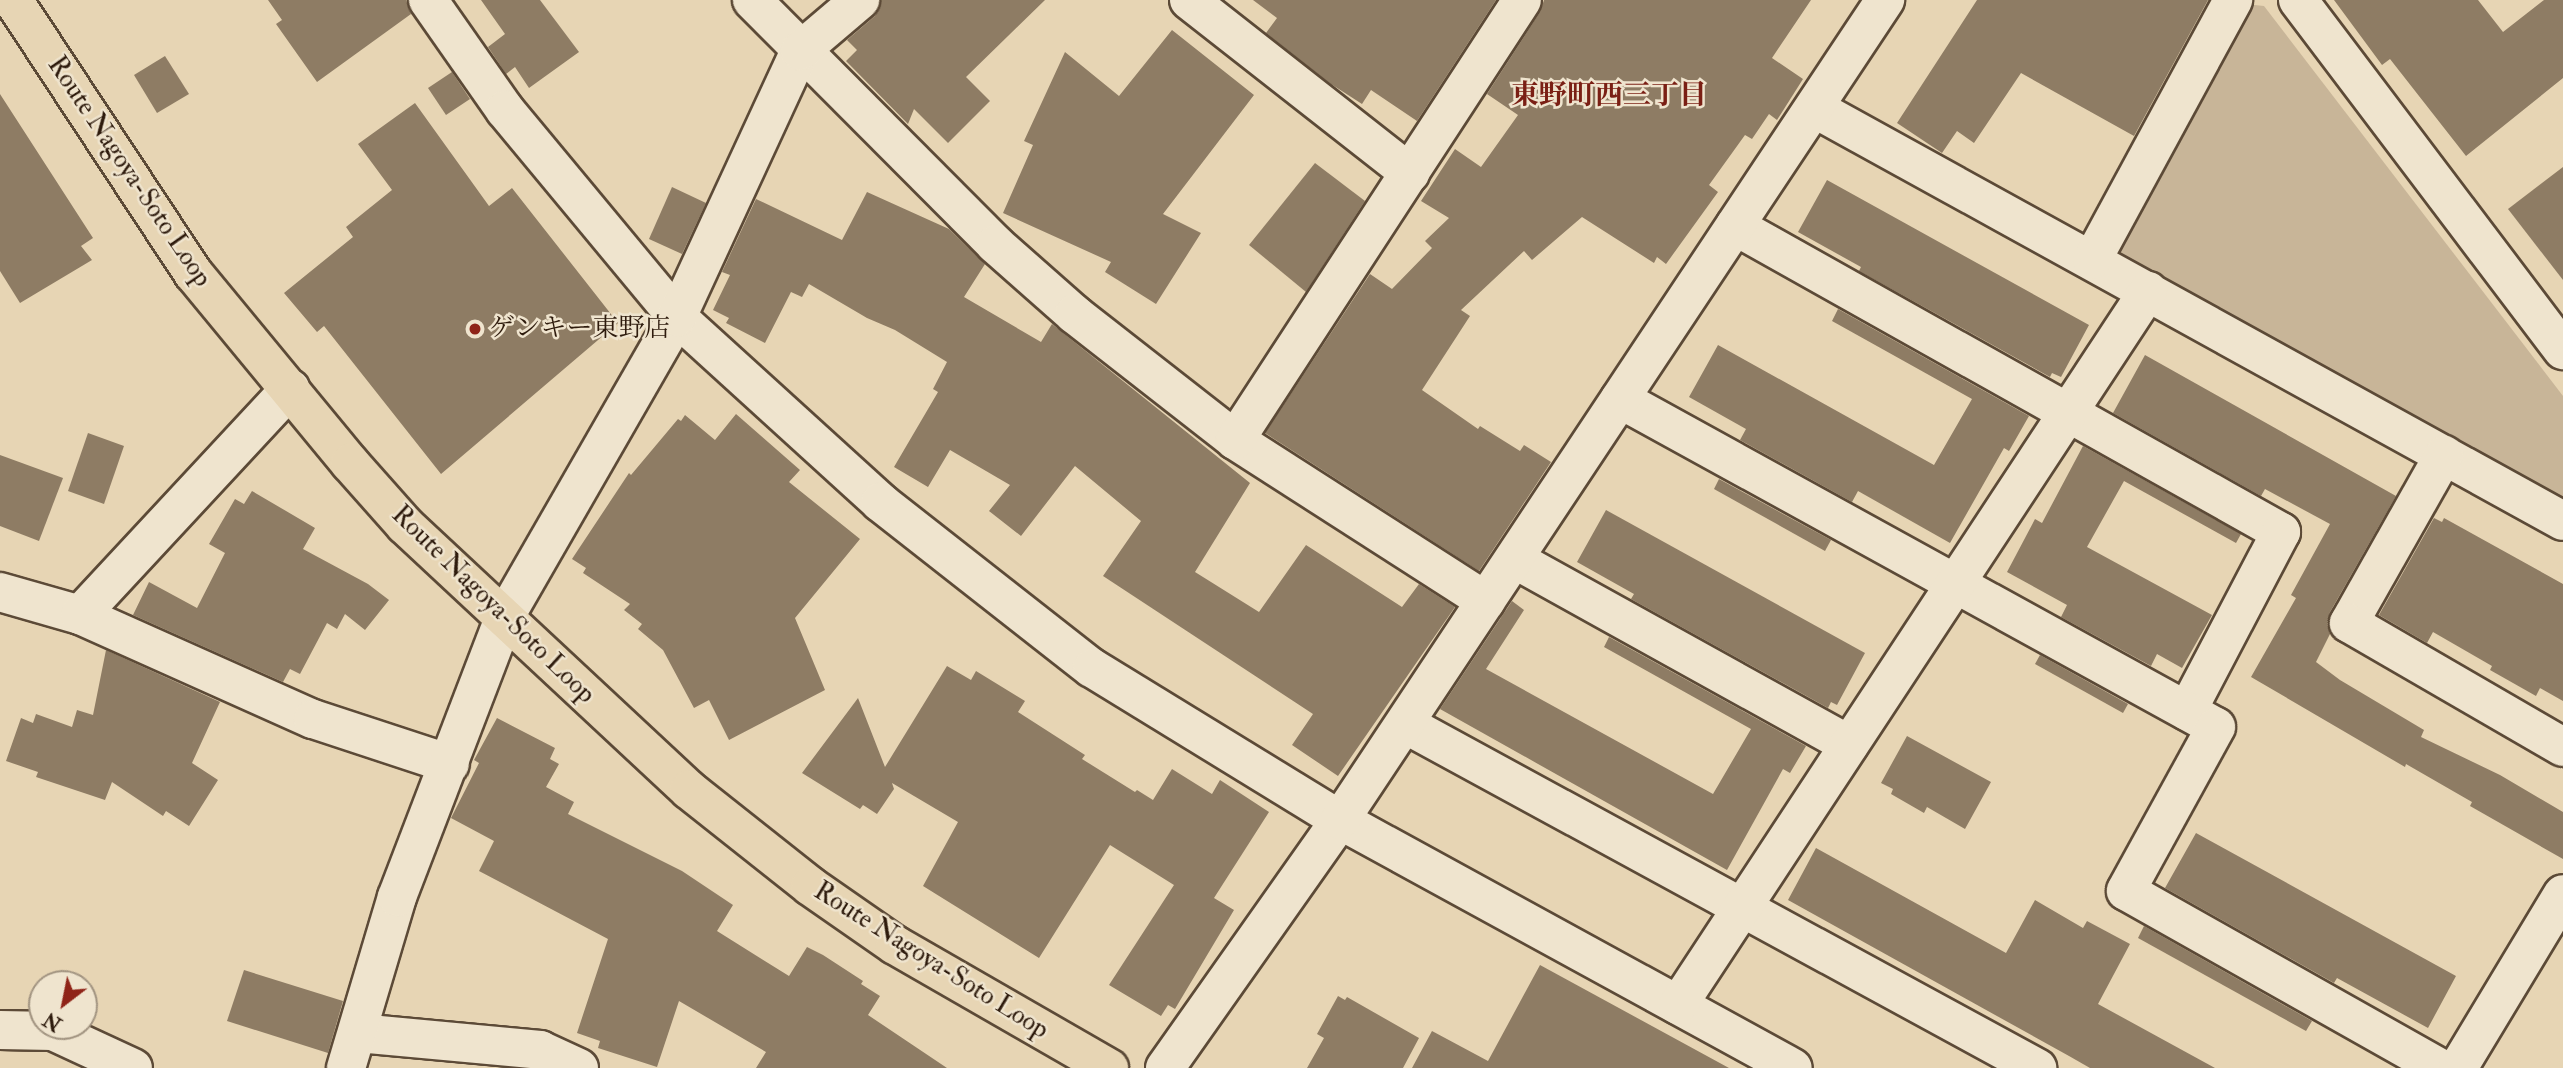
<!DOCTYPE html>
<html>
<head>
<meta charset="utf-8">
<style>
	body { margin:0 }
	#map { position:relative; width:2563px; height:1068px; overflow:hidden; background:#e7d5b4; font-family:"IM FELL Double Pica","Noto Serif JP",serif }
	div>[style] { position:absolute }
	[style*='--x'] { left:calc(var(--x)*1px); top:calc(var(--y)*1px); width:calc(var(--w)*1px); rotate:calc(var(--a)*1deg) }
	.green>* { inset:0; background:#c8b598 }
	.building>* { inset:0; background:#8e7c64 }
	.roads { filter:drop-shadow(2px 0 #5c4a37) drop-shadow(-2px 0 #5c4a37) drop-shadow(0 2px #5c4a37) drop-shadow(0 -2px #5c4a37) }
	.minor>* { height:38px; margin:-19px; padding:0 19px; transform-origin:19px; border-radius:19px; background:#efe4ce }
	.major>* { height:38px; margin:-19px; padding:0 19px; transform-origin:19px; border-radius:19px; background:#e7d5b4 }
	.dots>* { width:19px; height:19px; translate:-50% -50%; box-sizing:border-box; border:4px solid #efe4ce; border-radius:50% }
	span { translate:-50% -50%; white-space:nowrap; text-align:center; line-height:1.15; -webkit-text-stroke:5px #efe4ce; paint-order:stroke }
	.street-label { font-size:26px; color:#2e1b0d }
	.poi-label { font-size:26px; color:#2e1b0d }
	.left { translate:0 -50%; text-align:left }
	.neighbourhood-label { font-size:28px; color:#7a1f14; font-weight:700 }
	.north { position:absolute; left:28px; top:970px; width:70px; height:70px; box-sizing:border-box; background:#efe4ce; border:2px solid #a29481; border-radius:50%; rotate:212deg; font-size:19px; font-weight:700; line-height:28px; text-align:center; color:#2e1b0d }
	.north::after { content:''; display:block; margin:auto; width:24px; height:32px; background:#8f2418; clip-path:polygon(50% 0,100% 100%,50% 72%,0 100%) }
</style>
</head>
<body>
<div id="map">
	<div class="green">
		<i style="clip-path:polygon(2245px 4px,2264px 6px,2563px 396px,2563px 497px,2123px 258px,2117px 240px)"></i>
	</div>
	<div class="building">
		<i style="clip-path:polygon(268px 0,406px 0,411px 14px,317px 82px,276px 24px,282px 20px)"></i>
		<i style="clip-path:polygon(481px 0,540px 0,579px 52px,529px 88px,515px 67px,506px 74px,488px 47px,505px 34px)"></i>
		<i style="clip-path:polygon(881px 0,1045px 0,966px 77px,990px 101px,948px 143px,914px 109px,908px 124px,846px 61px,857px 50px,847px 40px,875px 16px)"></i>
		<i style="clip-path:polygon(1253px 0,1496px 0,1417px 121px,1371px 90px,1362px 104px,1331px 84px,1266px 33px,1277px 18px)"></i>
		<i style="clip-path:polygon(1544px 0,1811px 0,1772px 58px,1803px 79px,1777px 120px,1769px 114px,1752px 139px,1745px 135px,1709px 185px,1718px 192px,1666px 264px,1657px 257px,1654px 263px,1582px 217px,1532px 260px,1524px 251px,1461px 310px,1470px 316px,1422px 390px,1478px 429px,1480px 426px,1520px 451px,1524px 445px,1551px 462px,1479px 571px,1265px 433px,1370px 274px,1392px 289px,1432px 248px,1425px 241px,1449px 218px,1421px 201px,1455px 149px,1481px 167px,1518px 115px,1487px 94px,1540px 12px)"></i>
		<i style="clip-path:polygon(1977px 0,2208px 0,2134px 136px,2021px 73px,1974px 143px,1957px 131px,1942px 153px,1897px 123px)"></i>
		<i style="clip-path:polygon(2334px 0,2478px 0,2503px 32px,2544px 0,2563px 0,2563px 78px,2466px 156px,2390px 59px,2382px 65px)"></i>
		<i style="clip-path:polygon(1172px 30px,1254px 95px,1163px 214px,1201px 233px,1156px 304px,1105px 272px,1111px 262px,1003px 213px,1033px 145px,1024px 141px,1065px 52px,1119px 96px)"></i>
		<i style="clip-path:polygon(165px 56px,189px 94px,157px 113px,134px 75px)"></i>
		<i style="clip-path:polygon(452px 72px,470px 99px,446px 115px,428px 88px)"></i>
		<i style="clip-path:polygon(0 94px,93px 238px,81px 246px,92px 260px,20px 303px,0 271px)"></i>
		<i style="clip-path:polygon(415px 103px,489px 206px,512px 188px,618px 323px,441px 474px,324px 326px,317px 332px,284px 293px,353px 237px,346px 227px,392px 190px,358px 144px)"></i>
		<i style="clip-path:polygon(1315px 163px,1365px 201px,1306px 292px,1249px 245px)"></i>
		<i style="clip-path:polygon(2563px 167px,2563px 280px,2508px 209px)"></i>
		<i style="clip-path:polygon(1827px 180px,2089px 325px,2061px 377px,2052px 373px,2050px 377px,1859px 271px,1861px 267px,1798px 232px)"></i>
		<i style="clip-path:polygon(672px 187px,706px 203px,682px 254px,649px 239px)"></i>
		<i style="clip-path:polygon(867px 192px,949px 229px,985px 264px,964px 297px,1041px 342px,1052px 324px,1250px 483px,1195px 572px,1259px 612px,1306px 545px,1402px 607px,1419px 584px,1455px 607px,1338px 776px,1292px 745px,1313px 714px,1103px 576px,1141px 521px,1075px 466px,1021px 536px,989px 511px,1010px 485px,950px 450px,928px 487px,894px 467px,938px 392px,933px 389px,947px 362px,895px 330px,867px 318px,809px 284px,802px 297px,791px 292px,765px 343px,726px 323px,729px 318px,713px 310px,730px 275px,722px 272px,756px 199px,842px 240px)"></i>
		<i style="clip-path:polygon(1838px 309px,2029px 416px,2009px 451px,2004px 448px,1950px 543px,1858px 491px,1852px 502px,1740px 440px,1746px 429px,1689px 397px,1718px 345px,1934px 465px,1972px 399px,1832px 321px)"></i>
		<i style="clip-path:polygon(2145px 355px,2396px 496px,2330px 612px,2327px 624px,2330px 634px,2316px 662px,2340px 680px,2424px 730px,2421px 737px,2500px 775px,2563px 812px,2563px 859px,2470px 806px,2472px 802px,2406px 764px,2405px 767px,2251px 677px,2296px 598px,2291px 595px,2330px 524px,2265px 489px,2261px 496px,2113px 413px)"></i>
		<i style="clip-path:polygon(736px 414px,800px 470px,789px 482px,860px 539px,795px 618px,825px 690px,729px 740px,709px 700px,694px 708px,663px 650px,638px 629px,642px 624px,624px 610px,630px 604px,583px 573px,586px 568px,572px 559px,629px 473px,631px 475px,678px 419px,681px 421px,685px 415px,715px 440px)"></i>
		<i style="clip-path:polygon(88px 433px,124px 446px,104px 504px,68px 491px)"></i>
		<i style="clip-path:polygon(2083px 446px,2241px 534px,2236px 543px,2124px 481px,2087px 547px,2212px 615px,2182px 668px,2157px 654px,2151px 666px,2061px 617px,2067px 605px,2007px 572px,2035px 519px,2042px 523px)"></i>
		<i style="clip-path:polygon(0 455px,63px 478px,39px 541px,0 526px)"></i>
		<i style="clip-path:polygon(1719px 479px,1831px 540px,1825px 551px,1714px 489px)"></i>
		<i style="clip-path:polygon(252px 491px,315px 528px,303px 549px,368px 584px,389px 600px,365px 630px,345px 614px,337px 629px,327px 623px,300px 674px,290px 669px,283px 682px,133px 615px,149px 582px,197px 608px,225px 553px,209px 544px,235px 499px,244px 504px)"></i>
		<i style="clip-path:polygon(1606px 510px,1865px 653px,1837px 705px,1831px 702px,1828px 708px,1631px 599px,1634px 594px,1577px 562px)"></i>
		<i style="clip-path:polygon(2434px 518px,2442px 522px,2444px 518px,2563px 584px,2563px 701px,2540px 688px,2536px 696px,2490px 670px,2492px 666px,2433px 632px,2427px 643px,2379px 615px)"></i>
		<i style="clip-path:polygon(1512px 601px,1524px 610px,1486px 669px,1713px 794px,1751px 729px,1604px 647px,1609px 637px,1806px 746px,1790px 773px,1783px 769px,1727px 870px,1440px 709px)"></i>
		<i style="clip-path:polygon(106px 650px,220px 702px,192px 763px,218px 780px,189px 826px,166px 811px,163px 816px,112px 782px,105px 800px,36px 777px,38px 772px,6px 761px,21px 718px,33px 723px,36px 714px,72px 727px,77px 710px,93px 715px)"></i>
		<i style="clip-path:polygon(2040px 655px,2128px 704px,2123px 713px,2035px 664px)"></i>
		<i style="clip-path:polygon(947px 666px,971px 680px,976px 671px,1025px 701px,1018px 712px,1085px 755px,1082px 759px,1135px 792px,1137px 790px,1153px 800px,1172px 769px,1212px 794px,1220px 780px,1269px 812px,1214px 898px,1234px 910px,1175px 1009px,1168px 1005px,1161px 1016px,1109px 985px,1174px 885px,1110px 845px,1039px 958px,923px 886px,958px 822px,892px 783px,894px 789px,877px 814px,863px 805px,860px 809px,802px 773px,858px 698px,885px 767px)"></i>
		<i style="clip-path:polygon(497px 718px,555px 748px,550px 759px,559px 764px,546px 787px,574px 802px,568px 814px,682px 871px,733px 905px,717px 931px,789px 976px,807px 947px,823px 955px,863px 981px,861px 984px,880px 996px,868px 1015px,947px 1068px,756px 1068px,766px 1052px,679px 1001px,657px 1067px,598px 1048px,600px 1041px,577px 1033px,608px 939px,479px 871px,494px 841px,451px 818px,479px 763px,474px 760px)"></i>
		<i style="clip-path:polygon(1907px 736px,1991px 782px,1965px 829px,1927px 807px,1924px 813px,1891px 794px,1893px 789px,1881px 783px)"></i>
		<i style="clip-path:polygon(2196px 833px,2456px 976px,2428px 1028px,2337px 978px,2334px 983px,2165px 888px)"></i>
		<i style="clip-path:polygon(1816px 848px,2006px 953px,2035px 900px,2083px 928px,2087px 921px,2130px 944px,2098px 1004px,2215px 1068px,2090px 1068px,2069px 1056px,1788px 900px)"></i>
		<i style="clip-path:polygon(2144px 926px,2312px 1021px,2306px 1031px,2138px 938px)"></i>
		<i style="clip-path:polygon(1540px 965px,1729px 1068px,1412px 1068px,1432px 1031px,1488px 1061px)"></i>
		<i style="clip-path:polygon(244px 970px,343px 1001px,328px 1053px,227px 1021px)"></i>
		<i style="clip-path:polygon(1338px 996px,1345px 1000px,1347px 997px,1419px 1038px,1403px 1068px,1307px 1068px,1324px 1038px,1317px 1034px)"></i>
	</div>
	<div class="roads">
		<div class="minor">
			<i style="--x:428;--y:0;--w:134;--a:55"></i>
			<i style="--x:505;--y:110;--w:269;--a:50.3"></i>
			<i style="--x:677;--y:317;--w:275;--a:42.3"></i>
			<i style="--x:880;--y:502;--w:269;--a:38.1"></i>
			<i style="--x:1092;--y:668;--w:291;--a:31.5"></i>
			<i style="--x:1340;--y:820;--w:516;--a:28.7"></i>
			<i style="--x:752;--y:0;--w:344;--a:45.1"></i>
			<i style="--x:995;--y:244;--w:106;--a:41.5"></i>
			<i style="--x:1074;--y:314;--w:204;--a:38"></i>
			<i style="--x:1235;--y:440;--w:298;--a:32.7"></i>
			<i style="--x:1189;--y:0;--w:281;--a:38.1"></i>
			<i style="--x:2298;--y:0;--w:439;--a:52.9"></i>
			<i style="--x:1814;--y:108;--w:855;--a:28.87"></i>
			<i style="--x:1735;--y:226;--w:626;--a:29.27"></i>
			<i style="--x:2281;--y:532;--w:202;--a:117.7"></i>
			<i style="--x:2092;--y:260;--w:296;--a:-61.5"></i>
			<i style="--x:1620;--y:399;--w:680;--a:28.83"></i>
			<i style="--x:2216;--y:727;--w:187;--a:118.8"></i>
			<i style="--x:2126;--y:891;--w:360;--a:29.4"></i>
			<i style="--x:1235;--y:440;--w:525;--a:-56.88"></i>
			<i style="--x:2444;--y:455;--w:193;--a:119.5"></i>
			<i style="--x:2349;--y:623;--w:247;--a:30.1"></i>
			<i style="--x:1514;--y:559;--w:383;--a:29"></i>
			<i style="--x:0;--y:592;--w:83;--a:16"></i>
			<i style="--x:80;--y:615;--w:255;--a:24.1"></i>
			<i style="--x:313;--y:719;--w:144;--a:18.2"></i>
			<i style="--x:80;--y:615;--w:309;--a:-47.1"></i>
			<i style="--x:1405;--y:724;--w:720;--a:28.56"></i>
			<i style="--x:1678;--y:1005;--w:855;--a:-56.64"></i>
			<i style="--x:0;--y:1030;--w:53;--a:1.1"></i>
			<i style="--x:53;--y:1031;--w:88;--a:24.8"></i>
			<i style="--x:358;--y:1033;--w:183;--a:5.3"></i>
			<i style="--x:540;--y:1050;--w:43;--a:24.8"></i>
			<i style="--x:346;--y:1068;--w:178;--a:-73.4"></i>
			<i style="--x:397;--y:897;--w:299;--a:-69"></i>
			<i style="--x:504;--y:618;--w:347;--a:-60.1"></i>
			<i style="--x:677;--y:317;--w:293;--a:-65.2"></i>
			<i style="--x:800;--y:51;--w:79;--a:-40.4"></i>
			<i style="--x:1165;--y:1068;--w:304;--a:-54.8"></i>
			<i style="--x:1340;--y:820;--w:985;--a:-56.39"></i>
			<i style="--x:2458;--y:1068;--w:203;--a:-58.9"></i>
		</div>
		<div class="major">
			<i style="--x:13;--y:0;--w:328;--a:56.6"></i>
			<i style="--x:194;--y:274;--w:245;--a:50.5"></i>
			<i style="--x:350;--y:463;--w:83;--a:48.4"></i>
			<i style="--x:405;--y:525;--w:388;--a:43"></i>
			<i style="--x:689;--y:790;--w:154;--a:38.4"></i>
			<i style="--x:810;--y:886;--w:103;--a:34.8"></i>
			<i style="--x:895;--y:945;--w:247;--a:29.9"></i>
		</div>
	</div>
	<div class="dots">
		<i style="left:475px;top:329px;background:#8f2418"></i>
	</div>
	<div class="street-label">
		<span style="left:129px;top:172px;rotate:56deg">Route Nagoya-Soto Loop</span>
		<span style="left:493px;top:605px;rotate:44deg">Route Nagoya-Soto Loop</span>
		<span style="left:931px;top:961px;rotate:32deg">Route Nagoya-Soto Loop</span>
	</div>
	<div class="poi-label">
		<span class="left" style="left:489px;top:329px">ゲンキー東野店</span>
	</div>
	<div class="neighbourhood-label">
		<span style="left:1609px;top:96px">東野町西三丁目</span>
	</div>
	<div class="north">N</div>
</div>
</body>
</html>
